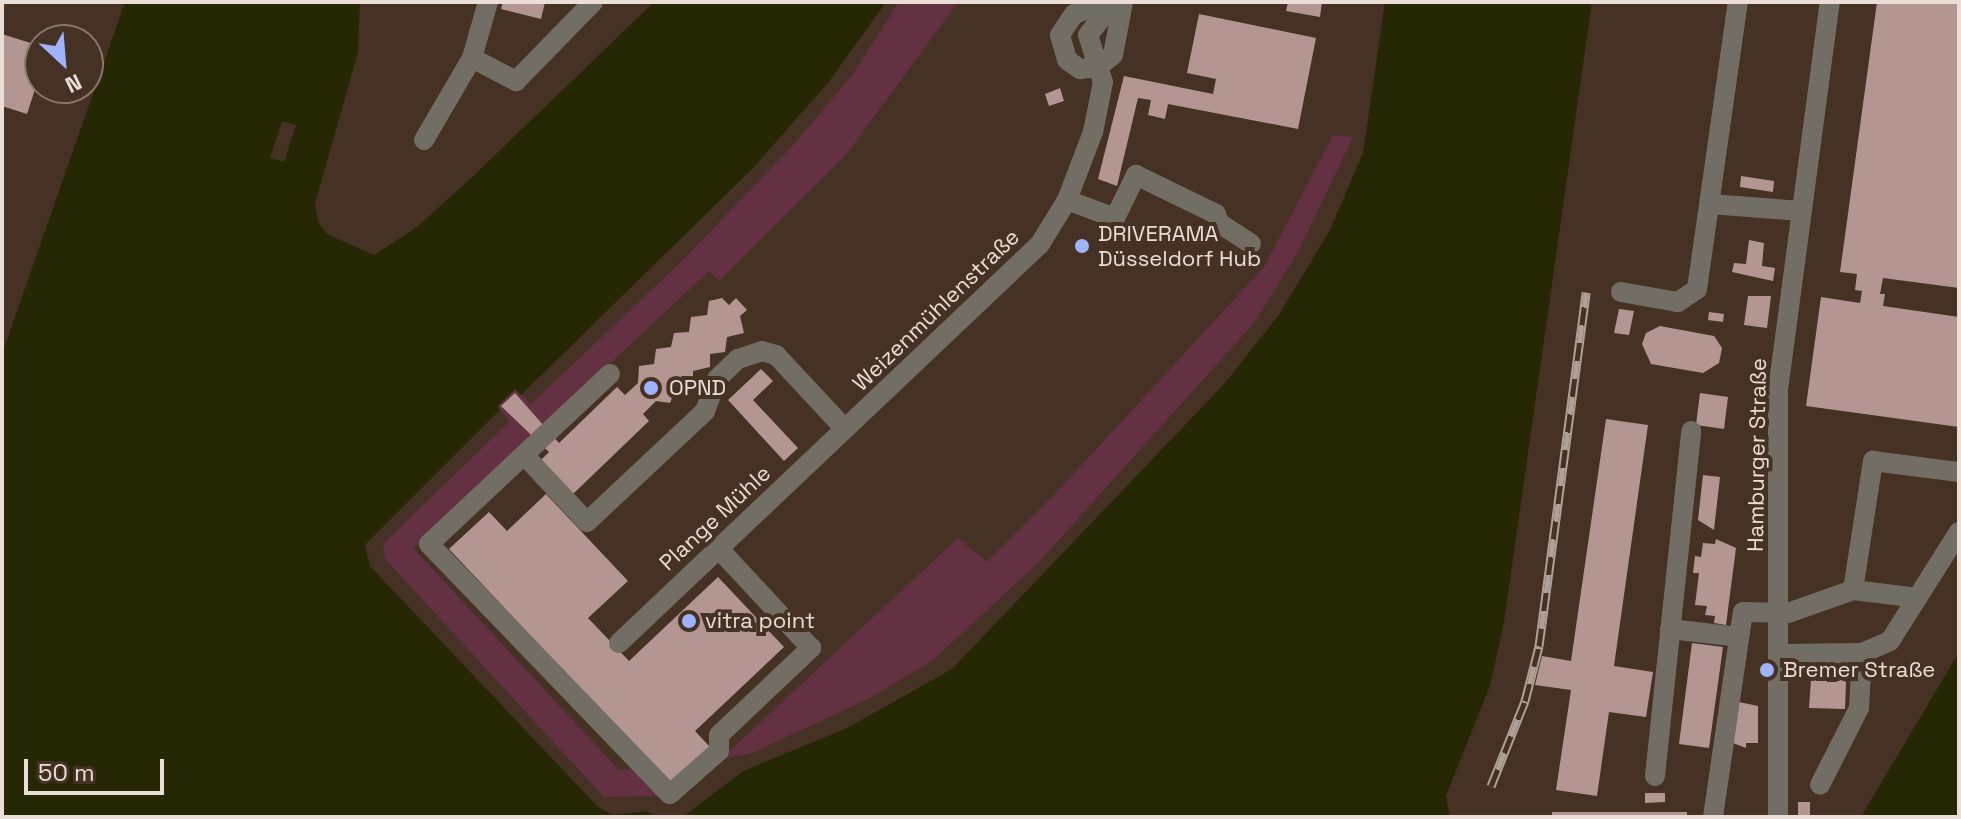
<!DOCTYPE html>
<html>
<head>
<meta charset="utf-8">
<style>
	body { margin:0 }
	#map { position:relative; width:1961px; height:819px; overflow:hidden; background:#453225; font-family:"Space Grotesk",sans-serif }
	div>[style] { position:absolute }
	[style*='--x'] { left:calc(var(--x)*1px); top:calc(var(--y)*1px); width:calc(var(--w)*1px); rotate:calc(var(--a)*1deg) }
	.green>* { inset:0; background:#643143 }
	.water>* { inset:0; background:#262804 }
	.pier>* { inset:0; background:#453225 }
	.building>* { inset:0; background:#b39692 }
	.minor>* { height:20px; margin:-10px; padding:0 10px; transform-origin:10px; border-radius:10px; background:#736e64 }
	.rail>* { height:9px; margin-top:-4.5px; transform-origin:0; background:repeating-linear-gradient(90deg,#453225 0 18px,#afa197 0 36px); box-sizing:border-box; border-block:2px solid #afa197 }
	.dots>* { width:22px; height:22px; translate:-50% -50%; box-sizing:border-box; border:4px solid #453225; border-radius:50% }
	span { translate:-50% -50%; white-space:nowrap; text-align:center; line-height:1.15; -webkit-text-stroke:8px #453225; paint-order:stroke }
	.poi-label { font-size:22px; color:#eaded6 }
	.left { translate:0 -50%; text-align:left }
	.street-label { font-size:22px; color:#eaded6 }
	.frame { position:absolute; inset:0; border:4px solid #eaded6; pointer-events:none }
	.north { position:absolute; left:24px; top:24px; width:80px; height:80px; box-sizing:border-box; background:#453225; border:2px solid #87776c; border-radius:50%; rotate:154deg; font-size:22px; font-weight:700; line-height:32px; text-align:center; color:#eaded6 }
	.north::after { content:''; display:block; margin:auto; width:28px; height:36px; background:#9fb3fd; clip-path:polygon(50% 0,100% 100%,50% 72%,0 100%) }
	.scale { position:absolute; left:24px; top:759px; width:140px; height:36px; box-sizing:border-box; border:4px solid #eaded6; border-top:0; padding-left:10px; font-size:24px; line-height:28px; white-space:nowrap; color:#eaded6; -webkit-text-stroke:6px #453225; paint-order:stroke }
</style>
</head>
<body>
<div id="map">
	<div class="green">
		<i style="clip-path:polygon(899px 2px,958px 2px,846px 155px,719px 281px,709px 271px,413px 548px,619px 770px,636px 768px,661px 796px,604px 797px,385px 559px,383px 544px,510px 421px,497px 406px,516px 389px,531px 404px,685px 258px,795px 143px,853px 74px)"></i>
		<i style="clip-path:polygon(1333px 135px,1353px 137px,1298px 252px,1254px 323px,1039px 562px,933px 660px,870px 698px,752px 753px,721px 759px,958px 538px,987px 562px,1053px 496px,1264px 267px)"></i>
	</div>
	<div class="water">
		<i style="clip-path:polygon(125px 2px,360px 2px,358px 52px,315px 203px,318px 222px,327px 234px,374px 255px,417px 227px,470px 179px,654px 2px,886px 2px,828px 83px,753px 168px,521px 395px,515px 389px,498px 406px,500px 410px,365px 545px,370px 566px,598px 807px,613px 815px,647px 811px,655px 817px,2px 817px,2px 354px)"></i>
		<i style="clip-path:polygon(1385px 2px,1592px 2px,1504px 622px,1490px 686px,1446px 796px,1450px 817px,683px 817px,743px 771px,847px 728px,952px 669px,1225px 383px,1278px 316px,1329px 232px,1363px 153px)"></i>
		<i style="clip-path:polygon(1959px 652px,1959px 817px,1861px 817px)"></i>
	</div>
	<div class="pier">
		<i style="clip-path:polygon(282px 121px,296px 125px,284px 162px,270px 158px)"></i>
	</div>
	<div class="building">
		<i style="clip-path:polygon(503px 2px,545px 2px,541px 19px,501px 9px)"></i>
		<i style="clip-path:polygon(1288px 2px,1322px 2px,1320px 17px,1286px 11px)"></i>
		<i style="clip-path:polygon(1877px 2px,1959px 2px,1959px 288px,1883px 278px,1880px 294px,1885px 294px,1883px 306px,1959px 317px,1959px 427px,1806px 406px,1821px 297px,1860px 303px,1862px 291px,1855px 290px,1857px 274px,1840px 272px)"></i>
		<i style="clip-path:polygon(1199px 14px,1316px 38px,1298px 129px,1168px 104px,1165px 119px,1148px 115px,1151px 100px,1138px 98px,1117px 186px,1098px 179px,1124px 76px,1213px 94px,1216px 79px,1187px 73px)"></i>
		<i style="clip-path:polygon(2px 34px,40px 46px,40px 74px,27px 114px,2px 106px)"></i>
		<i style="clip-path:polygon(1060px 88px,1064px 101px,1049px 106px,1045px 94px)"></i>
		<i style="clip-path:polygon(1741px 176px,1774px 181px,1773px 192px,1740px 187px)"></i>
		<i style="clip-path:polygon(1749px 240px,1764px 243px,1762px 266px,1775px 268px,1773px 281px,1732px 272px,1734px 263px,1746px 264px)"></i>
		<i style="clip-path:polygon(1748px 296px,1771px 296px,1767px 328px,1744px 325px)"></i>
		<i style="clip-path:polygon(722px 298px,729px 305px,736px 298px,747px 310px,740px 316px,744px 333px,727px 337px,725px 352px,710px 354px,710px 367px,693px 371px,693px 383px,676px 387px,670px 403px,656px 401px,643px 414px,649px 421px,573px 494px,541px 460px,549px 452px,501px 406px,515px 393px,559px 443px,617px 387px,625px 395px,638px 383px,639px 366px,654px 364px,656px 349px,671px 347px,674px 333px,689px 332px,691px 317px,707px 315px,709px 301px)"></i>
		<i style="clip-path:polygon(1619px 309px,1634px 311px,1629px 335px,1614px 333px)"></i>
		<i style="clip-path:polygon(1709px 312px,1724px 314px,1723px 322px,1708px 320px)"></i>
		<i style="clip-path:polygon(1660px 326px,1714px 336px,1722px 348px,1719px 363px,1703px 373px,1651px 364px,1642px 344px,1646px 333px)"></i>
		<i style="clip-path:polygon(761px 369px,773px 381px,753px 400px,798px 448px,784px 461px,728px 400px)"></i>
		<i style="clip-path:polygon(1700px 393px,1728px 397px,1724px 429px,1696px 425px)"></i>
		<i style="clip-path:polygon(1606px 419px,1648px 425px,1614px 666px,1653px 672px,1646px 717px,1609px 712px,1597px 796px,1556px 790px,1571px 690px,1535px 685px,1542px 656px,1571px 661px)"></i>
		<i style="clip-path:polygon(1703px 475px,1720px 477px,1714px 530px,1698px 520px)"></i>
		<i style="clip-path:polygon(546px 494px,628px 581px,588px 618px,629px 661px,718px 577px,784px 647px,695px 731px,711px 748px,671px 785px,449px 549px,489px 512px,507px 531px)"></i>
		<i style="clip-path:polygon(1716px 539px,1736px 548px,1726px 625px,1714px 623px,1715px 616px,1705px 615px,1707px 606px,1695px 605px,1699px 573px,1693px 573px,1695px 556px,1701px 557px,1703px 543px,1715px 544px)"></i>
		<i style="clip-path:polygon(1692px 643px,1723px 647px,1709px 748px,1679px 744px)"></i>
		<i style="clip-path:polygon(1812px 666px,1827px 666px,1827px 682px,1837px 682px,1837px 677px,1846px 682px,1845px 709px,1809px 708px)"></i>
		<i style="clip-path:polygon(1739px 702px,1758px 706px,1758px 743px,1746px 743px,1746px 748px,1733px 743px)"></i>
		<i style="clip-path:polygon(1645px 793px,1665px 793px,1665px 802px,1645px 803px)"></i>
		<i style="clip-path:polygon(1798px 802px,1810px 802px,1810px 817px,1798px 817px)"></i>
		<i style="clip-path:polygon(1552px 812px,1687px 812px,1687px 817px,1552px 817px)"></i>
	</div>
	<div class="minor">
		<i style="--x:1106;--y:2;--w:34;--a:159"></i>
		<i style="--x:1074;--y:14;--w:25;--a:124"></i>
		<i style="--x:1060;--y:35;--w:26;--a:74"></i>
		<i style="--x:1067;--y:60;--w:16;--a:35"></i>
		<i style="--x:1080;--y:69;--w:18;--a:-6"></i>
		<i style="--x:1098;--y:67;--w:19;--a:-39"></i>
		<i style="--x:1113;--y:55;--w:54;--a:-79.3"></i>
		<i style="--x:472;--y:58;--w:50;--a:27.6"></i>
		<i style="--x:516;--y:81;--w:110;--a:-45.7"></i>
		<i style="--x:424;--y:140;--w:95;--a:-59.7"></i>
		<i style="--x:472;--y:58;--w:58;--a:-74.1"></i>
		<i style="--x:1067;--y:200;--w:51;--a:20.6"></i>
		<i style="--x:1115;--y:218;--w:48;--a:-64"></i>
		<i style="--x:1136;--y:175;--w:89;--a:26"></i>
		<i style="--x:1216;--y:214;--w:9;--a:72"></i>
		<i style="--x:1219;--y:223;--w:38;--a:33"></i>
		<i style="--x:1710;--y:204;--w:91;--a:4.4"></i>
		<i style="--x:1621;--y:292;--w:58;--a:10"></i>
		<i style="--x:1678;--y:302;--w:23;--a:-34"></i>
		<i style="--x:1697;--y:289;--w:290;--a:-81.9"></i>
		<i style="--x:610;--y:374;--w:248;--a:136.8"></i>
		<i style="--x:429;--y:544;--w:347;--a:46.1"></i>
		<i style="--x:670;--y:794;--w:65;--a:-41.3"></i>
		<i style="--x:719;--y:751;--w:16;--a:-90"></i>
		<i style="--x:719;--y:735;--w:127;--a:-43.4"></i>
		<i style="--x:811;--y:648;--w:137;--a:-132.9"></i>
		<i style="--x:524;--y:455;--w:92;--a:46.8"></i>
		<i style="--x:587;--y:522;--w:162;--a:-43.2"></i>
		<i style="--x:705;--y:411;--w:34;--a:-69"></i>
		<i style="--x:717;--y:379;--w:29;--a:-44"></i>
		<i style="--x:738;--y:359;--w:25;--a:-18"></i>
		<i style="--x:762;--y:351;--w:15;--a:16"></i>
		<i style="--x:776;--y:355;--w:101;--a:47"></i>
		<i style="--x:1853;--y:590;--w:65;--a:7"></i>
		<i style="--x:1670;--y:629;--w:69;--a:6.6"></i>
		<i style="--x:619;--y:643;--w:580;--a:-43.46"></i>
		<i style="--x:1040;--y:244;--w:52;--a:-58.5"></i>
		<i style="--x:1067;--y:200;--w:73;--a:-69.1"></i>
		<i style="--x:1093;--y:132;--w:51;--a:-78.7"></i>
		<i style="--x:1103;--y:82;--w:49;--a:-107.7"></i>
		<i style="--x:1088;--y:35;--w:42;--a:-51.8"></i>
		<i style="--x:1862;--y:653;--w:30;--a:-23"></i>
		<i style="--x:1890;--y:641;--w:129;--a:-57.7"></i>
		<i style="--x:1779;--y:654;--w:83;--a:-0.7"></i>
		<i style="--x:1862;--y:653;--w:55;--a:93.1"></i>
		<i style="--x:1859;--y:708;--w:86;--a:116.9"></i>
		<i style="--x:1655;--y:776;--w:347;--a:-84"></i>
		<i style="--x:1713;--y:817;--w:207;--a:-81.7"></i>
		<i style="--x:1743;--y:612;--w:45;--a:1.3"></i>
		<i style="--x:1788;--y:613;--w:69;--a:-19.5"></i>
		<i style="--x:1853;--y:590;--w:131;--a:-81.2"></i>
		<i style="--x:1873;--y:461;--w:87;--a:7.3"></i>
		<i style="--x:1778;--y:817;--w:427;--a:-90"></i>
		<i style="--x:1778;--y:390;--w:391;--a:-82.4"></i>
	</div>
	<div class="rail">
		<i style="--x:1491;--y:786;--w:92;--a:-68.2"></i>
		<i style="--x:1525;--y:701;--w:57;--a:-75.7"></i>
		<i style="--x:1539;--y:646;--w:357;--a:-82.4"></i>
	</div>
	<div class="dots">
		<i style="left:1082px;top:246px;background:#9fb3fd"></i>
		<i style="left:651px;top:388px;background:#9fb3fd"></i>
		<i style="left:689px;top:621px;background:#9fb3fd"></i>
		<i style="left:1767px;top:670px;background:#9fb3fd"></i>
	</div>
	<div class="poi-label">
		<span class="left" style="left:1098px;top:246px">DRIVERAMA<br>Düsseldorf Hub</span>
		<span class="left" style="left:669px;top:388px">OPND</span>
		<span class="left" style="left:705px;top:621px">vitra point</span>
		<span class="left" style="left:1783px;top:670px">Bremer Straße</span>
	</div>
	<div class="street-label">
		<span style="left:936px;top:310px;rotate:-44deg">Weizenmühlenstraße</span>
		<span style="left:1757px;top:455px;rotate:-89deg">Hamburger Straße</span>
		<span style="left:715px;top:518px;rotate:-43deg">Plange Mühle</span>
	</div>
	<div class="frame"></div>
	<div class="north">N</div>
	<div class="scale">50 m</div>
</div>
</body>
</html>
